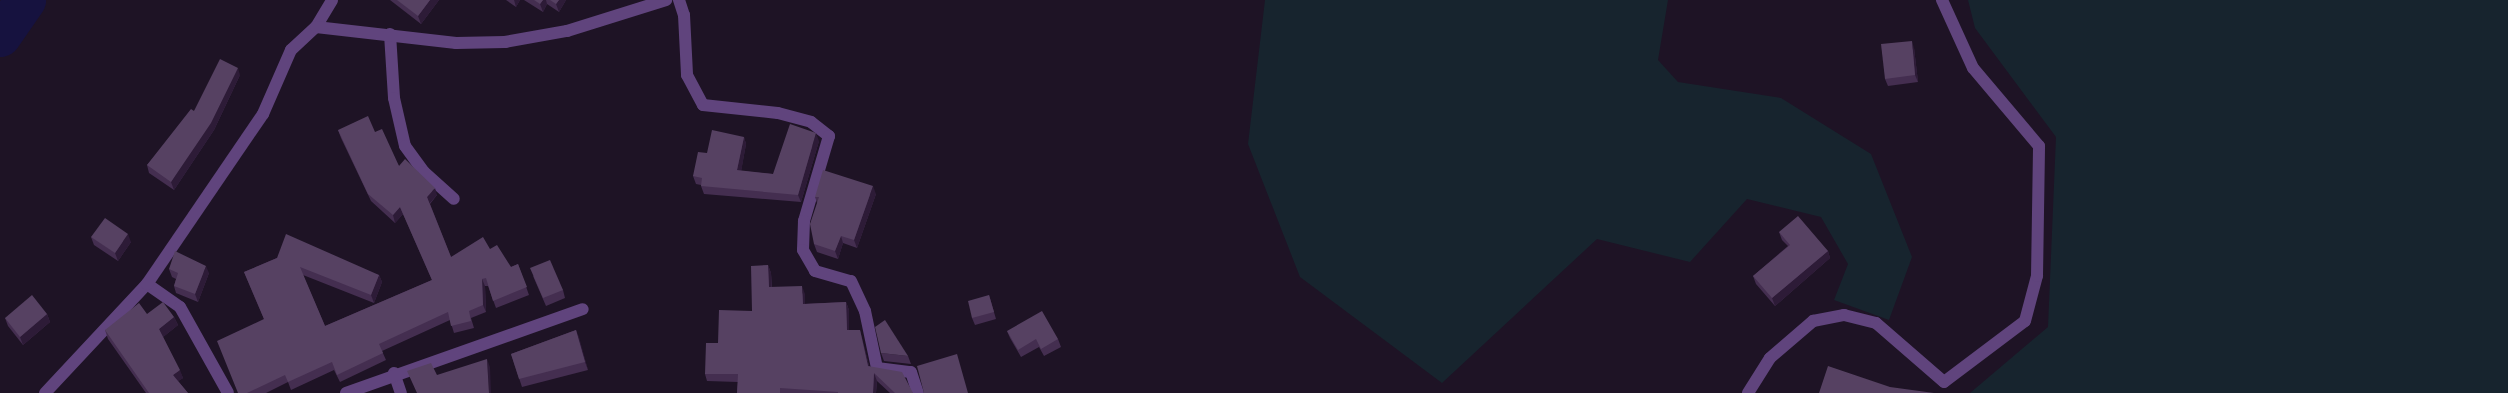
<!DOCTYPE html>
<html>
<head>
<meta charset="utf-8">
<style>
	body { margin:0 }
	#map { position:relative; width:2508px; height:393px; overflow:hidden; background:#1e1325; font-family:Rubik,sans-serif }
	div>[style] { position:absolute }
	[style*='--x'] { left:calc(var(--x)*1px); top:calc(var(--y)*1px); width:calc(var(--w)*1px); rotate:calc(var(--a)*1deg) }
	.green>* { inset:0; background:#17242e }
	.river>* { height:41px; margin:-20.5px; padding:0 20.5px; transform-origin:20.5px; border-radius:20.5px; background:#16123f }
	.minor>* { height:12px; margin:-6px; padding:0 6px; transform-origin:6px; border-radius:6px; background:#60447d }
	.wall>* { inset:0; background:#442e50 }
	.shaded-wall>* { inset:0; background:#2d1b37 }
	.building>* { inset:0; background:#564162 }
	span { translate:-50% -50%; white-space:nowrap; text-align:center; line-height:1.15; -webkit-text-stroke:4px #1e1325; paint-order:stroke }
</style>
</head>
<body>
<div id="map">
	<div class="green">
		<i style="clip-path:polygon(1265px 0,1668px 0,1658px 60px,1678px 82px,1781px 98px,1871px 154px,1912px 257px,1889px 320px,1834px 300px,1848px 264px,1821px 217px,1747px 199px,1690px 262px,1597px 239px,1442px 383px,1300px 277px,1248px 144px)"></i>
		<i style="clip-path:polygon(1968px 0,2508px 0,2508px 393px,1970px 393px,2048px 327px,2056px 137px,1975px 28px)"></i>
	</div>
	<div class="river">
		<i style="--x:0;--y:36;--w:44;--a:-55.2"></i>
	</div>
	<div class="minor">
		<i style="--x:679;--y:0;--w:16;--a:72"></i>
		<i style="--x:684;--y:15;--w:60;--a:87.1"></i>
		<i style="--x:687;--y:75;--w:34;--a:62"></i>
		<i style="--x:703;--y:105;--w:75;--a:6.1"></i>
		<i style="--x:778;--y:113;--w:34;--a:15"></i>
		<i style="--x:811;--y:122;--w:23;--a:38"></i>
		<i style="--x:829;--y:136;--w:89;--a:106.4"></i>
		<i style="--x:804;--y:221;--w:29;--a:92"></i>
		<i style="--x:803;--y:250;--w:24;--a:60"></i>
		<i style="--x:815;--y:271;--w:37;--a:16"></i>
		<i style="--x:851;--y:281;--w:33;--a:65"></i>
		<i style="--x:865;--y:311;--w:58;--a:78.1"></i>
		<i style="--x:877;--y:368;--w:34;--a:7"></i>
		<i style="--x:911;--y:372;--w:22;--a:72"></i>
		<i style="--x:316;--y:27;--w:31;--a:-59"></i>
		<i style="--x:390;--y:34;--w:64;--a:86.4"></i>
		<i style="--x:394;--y:98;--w:49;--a:77.1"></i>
		<i style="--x:405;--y:146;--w:32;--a:54"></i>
		<i style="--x:424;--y:172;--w:40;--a:42"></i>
		<i style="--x:147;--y:284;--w:40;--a:34.9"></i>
		<i style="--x:180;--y:307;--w:98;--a:60.8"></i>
		<i style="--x:394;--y:373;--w:21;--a:71"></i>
		<i style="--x:45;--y:393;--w:149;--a:-46.9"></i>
		<i style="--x:147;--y:284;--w:206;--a:-55.7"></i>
		<i style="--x:263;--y:114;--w:70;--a:-66.4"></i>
		<i style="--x:291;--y:50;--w:34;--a:-43"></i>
		<i style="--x:316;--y:27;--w:141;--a:6.5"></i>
		<i style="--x:456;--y:43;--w:49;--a:-1.2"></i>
		<i style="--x:505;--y:42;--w:63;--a:-10.1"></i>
		<i style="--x:567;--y:31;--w:104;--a:-17.4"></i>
		<i style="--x:346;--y:393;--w:251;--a:-19.5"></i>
		<i style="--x:1748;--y:393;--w:41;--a:-57.8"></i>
		<i style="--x:1770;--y:358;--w:57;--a:-40.7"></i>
		<i style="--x:1813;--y:321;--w:32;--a:-11"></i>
		<i style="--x:1844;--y:315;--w:33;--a:14"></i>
		<i style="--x:1876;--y:323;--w:90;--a:40.9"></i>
		<i style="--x:1944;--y:382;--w:101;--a:-37"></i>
		<i style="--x:2025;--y:321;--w:47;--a:-75.1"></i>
		<i style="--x:2037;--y:276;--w:130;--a:-89.1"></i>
		<i style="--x:2039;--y:146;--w:102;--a:-130.2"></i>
		<i style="--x:1973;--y:68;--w:75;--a:-114.5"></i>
	</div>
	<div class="wall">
		<i style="clip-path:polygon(390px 0,439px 0,421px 24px)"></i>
		<i style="clip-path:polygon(506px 0,520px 0,516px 7px)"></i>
		<i style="clip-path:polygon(524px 0,566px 0,559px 12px,547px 4px,543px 12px)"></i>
		<i style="clip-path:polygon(1914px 48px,1918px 82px,1888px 86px,1885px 79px)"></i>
		<i style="clip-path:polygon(240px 75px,214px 130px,174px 190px,149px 173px,147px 165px,194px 111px)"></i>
		<i style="clip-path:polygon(338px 130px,375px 132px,399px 166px,437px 195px,430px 204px,451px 257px,490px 249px,511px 267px,518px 264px,529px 295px,496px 308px,488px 286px,485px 286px,486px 312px,471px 318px,474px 328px,454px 333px,450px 320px,382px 351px,386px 360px,340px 382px,334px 370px,291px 390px,288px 382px,266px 393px,238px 393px,264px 319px,244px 272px,277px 258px,379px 275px,382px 282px,374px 303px,303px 275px,325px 326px,432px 280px,403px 214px,395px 223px,371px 201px,341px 138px)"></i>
		<i style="clip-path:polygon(744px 137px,746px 144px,741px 171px,773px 174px,819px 141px,801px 202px,704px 194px,701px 186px,701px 185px,696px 184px,693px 176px,707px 153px)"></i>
		<i style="clip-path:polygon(876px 194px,857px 248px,843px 243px,838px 259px,817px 252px,814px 244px,817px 203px,815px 197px)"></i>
		<i style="clip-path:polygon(1779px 232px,1828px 251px,1830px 258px,1775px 306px,1756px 284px,1753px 276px,1788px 246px,1782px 240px)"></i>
		<i style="clip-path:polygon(91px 237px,131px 242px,118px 261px,94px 245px)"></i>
		<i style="clip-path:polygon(768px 265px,771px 273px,772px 287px,805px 294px,805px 304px,846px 302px,849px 310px,849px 330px,860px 330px,869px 366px,913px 393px,890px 393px,877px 381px,876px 393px,737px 393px,738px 382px,707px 381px,705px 374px,718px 343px,752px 311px)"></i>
		<i style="clip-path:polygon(169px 269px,209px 273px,198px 302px,176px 293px,174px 286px,176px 279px,172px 277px)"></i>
		<i style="clip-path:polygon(533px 276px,563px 290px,565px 298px,546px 306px)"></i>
		<i style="clip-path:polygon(989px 295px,996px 319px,975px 325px,972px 318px)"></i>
		<i style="clip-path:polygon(47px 314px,50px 322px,23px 345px,8px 326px,5px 318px)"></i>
		<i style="clip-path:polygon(174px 317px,178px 325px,163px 337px,183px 378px,178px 381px,188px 393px,146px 393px,108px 339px,105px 330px)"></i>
		<i style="clip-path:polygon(576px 330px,588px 370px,522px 387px,511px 354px)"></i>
		<i style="clip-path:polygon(1007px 331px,1058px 339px,1061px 347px,1044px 356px,1039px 347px,1021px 357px,1010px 338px)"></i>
		<i style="clip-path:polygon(881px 353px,908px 356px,911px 364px,884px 361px)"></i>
	</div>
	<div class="shaded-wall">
		<i style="clip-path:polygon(430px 0,439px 0,421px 24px,418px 16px)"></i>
		<i style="clip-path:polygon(514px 0,520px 0,516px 7px)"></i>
		<i style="clip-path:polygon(543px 0,546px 0,547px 4px,543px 12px,540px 4px)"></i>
		<i style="clip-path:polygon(559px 0,566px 0,559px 12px,556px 4px)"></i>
		<i style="clip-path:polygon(1912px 41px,1914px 48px,1918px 82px,1915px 75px)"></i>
		<i style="clip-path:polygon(238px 68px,240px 75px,214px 130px,174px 190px,171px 182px)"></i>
		<i style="clip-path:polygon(816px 133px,819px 141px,801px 202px,798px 195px)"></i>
		<i style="clip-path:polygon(744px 137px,746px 144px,740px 178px,737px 170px)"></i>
		<i style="clip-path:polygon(873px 186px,876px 194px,857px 248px,854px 240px)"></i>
		<i style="clip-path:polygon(435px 188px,437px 195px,429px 204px,427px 197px)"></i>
		<i style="clip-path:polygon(400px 207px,403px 214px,395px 223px,393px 215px)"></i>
		<i style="clip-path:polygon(128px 234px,131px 242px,118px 261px,115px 253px)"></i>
		<i style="clip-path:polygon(841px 236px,843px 243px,838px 259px,835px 251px)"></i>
		<i style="clip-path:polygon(1828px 251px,1830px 258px,1775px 306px,1772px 298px)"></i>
		<i style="clip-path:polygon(768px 265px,771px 273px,772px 295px,769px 287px)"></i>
		<i style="clip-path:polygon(206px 266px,209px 273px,198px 302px,195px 294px)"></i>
		<i style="clip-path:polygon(379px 275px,382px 282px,374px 303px,371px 295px)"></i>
		<i style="clip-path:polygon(482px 279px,485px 286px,486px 312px,483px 305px)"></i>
		<i style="clip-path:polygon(802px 286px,805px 294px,805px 311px,803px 304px)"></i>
		<i style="clip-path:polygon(846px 302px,849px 310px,849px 338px,847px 330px)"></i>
		<i style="clip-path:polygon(47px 314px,50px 322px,23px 345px,20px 337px)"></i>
		<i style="clip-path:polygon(174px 317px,178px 325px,162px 338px,159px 329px)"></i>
		<i style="clip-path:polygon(576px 330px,579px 337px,588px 370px,585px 362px)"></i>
		<i style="clip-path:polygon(860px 330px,871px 374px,868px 366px)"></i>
		<i style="clip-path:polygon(487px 359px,490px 367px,491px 393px,489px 393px)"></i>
		<i style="clip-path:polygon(180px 370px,183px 378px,176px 383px,173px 375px)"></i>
		<i style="clip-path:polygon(874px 373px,877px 381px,876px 393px,873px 393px)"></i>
	</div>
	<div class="building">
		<i style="clip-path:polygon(397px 0,430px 0,418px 16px)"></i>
		<i style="clip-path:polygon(534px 0,543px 0,540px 4px)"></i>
		<i style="clip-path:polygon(550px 0,559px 0,556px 4px)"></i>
		<i style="clip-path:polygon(1912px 41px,1915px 75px,1885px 79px,1881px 44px)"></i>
		<i style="clip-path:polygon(220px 59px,238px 68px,211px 123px,171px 182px,147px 165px,191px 109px,194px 111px)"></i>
		<i style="clip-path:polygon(368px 116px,375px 132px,382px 129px,399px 166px,405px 159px,435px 188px,427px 197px,451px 257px,483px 237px,490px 249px,497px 245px,511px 267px,518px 264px,527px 287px,493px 301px,486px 278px,482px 279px,483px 305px,469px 311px,471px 321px,451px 326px,448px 312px,379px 344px,383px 353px,337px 375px,332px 362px,288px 382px,285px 375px,247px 393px,238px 393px,217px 341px,264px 319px,244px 272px,277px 258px,286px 234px,379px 275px,371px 295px,300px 267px,325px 326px,432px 280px,400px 207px,393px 215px,368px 194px,338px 130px)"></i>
		<i style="clip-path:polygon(790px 124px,816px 133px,798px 195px,701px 186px,702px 178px,693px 176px,698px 152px,707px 153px,712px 130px,744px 137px,737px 170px,773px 174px)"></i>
		<i style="clip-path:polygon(823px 170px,873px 186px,854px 240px,841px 236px,835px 251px,814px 244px,810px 224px,819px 197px,815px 197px)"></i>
		<i style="clip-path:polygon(1798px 216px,1828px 251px,1772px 298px,1753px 276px,1790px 245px,1779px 232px)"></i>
		<i style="clip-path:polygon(105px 218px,128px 234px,115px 253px,91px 237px)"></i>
		<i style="clip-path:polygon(175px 251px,206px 266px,195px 294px,174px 286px,178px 273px,169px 269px)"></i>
		<i style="clip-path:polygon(550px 260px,563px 290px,543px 298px,530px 268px)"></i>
		<i style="clip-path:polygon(768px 265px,769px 287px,802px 286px,803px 304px,846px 302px,847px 330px,860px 330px,868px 366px,902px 372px,913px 393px,895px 393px,874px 373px,873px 393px,838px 393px,838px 392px,780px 388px,780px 393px,737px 393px,738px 374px,705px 374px,706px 343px,718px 343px,719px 310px,752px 311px,751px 266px)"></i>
		<i style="clip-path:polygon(32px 295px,47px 314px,20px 337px,5px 318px)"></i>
		<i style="clip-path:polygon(989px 295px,994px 312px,972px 318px,968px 301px)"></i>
		<i style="clip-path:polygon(163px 302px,174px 317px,159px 329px,180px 370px,173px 375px,188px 393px,149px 393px,105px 330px,139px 303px,147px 314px)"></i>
		<i style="clip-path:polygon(1042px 311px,1058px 339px,1041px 349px,1036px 339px,1018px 350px,1007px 331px)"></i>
		<i style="clip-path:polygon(885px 320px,908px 356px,881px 353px,875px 327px)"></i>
		<i style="clip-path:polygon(576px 330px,585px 362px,519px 379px,511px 354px)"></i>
		<i style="clip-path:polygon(957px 354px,968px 393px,924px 393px,917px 366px)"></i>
		<i style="clip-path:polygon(487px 359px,489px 393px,417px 393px,407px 371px,431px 363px,437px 375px)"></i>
		<i style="clip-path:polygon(1828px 366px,1890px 387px,1934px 393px,1819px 393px)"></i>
	</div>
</div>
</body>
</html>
